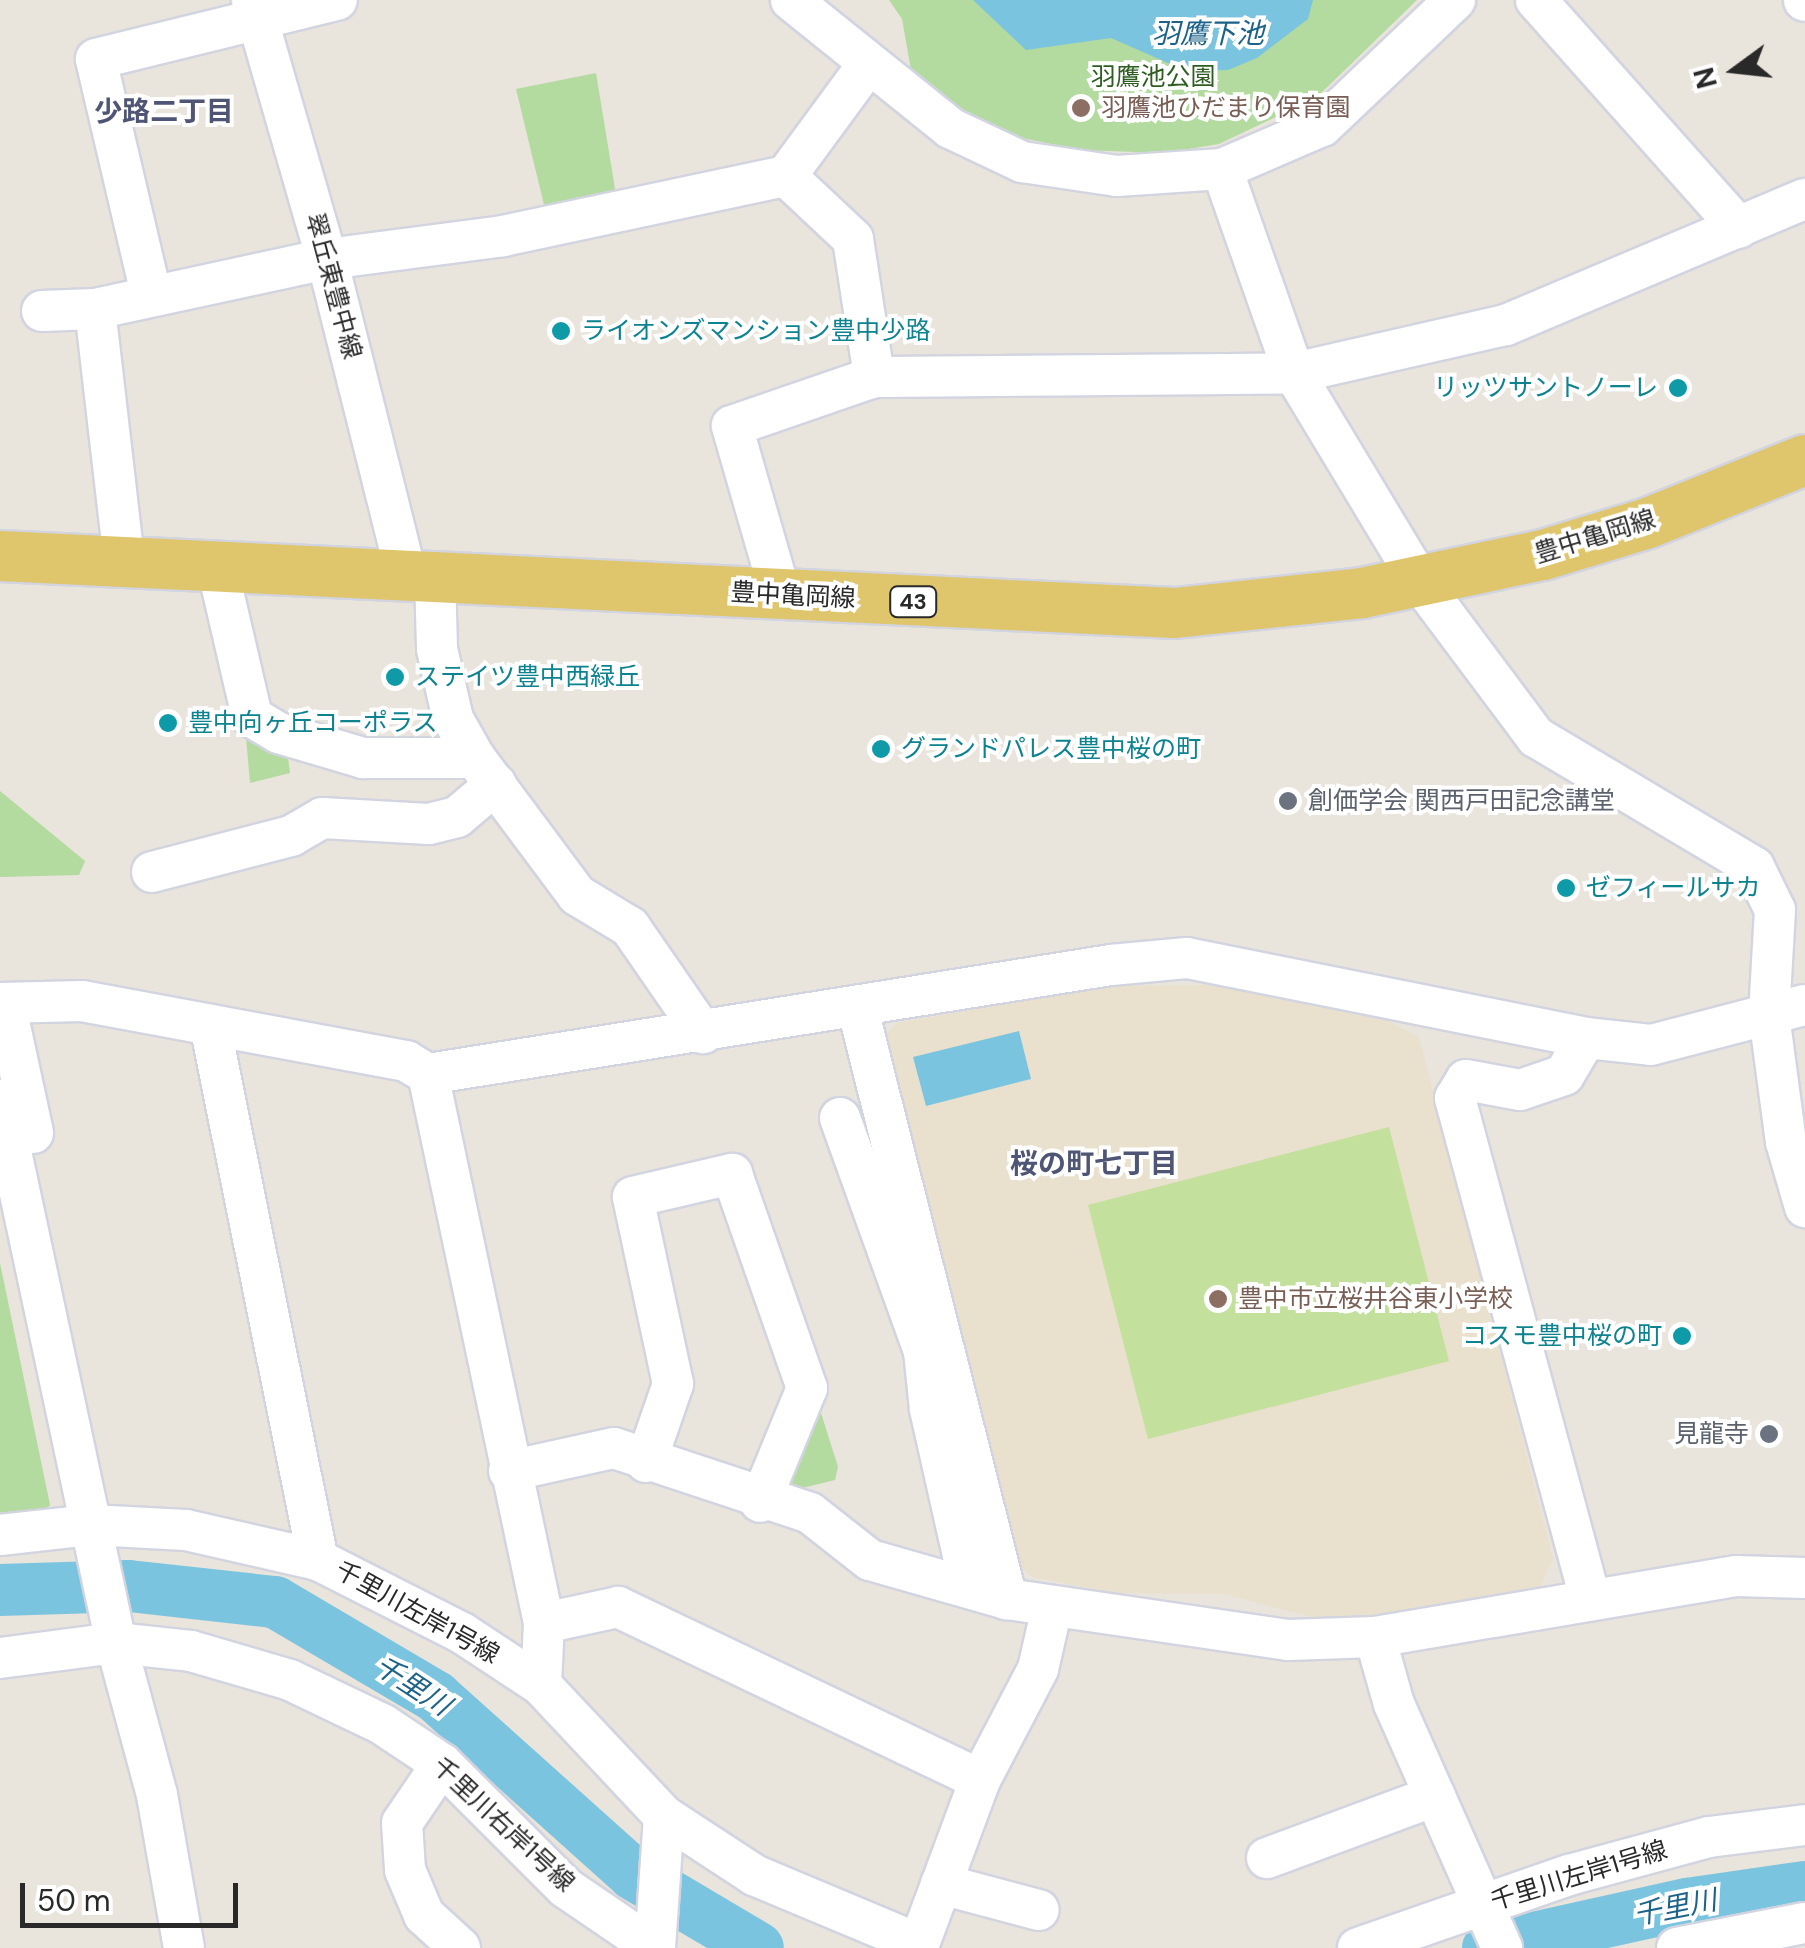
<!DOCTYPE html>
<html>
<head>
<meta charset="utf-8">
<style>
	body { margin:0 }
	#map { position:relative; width:1805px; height:1948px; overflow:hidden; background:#e9e4dc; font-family:"DM Sans","Noto Sans JP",sans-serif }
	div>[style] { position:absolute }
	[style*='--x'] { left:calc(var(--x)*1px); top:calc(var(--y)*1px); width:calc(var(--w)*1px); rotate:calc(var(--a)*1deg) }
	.education>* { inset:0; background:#e9e0cd }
	.green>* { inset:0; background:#b3da9f }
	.pitch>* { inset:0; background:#c3e09c }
	.water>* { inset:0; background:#7bc4df }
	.river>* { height:52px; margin:-26px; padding:0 26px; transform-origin:26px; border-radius:26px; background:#7bc4df }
	.roads { filter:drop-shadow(2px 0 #d2d4e0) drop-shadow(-2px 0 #d2d4e0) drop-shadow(0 2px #d2d4e0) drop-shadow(0 -2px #d2d4e0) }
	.minor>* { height:40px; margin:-20px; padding:0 20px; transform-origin:20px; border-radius:20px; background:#fff }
	.major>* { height:50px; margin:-25px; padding:0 25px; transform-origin:25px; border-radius:25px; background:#dfc56b }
	.dots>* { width:28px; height:28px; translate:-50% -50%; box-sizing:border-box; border:5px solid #fff; border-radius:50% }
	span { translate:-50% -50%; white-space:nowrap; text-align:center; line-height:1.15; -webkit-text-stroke:8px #fff; paint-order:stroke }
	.shield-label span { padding:2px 8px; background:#fff; border:2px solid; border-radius:8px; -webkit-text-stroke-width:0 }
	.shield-label { font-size:22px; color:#292929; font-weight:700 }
	.park-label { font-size:25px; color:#2e5d22 }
	.education-label { font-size:25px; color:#785e54 }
	.left { translate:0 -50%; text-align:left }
	.street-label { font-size:25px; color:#292929 }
	.culture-label { font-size:25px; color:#0d838f }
	.right { translate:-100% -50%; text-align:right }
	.worship-label { font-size:25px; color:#5b616d }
	.water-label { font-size:28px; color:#1d6389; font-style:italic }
	.neighbourhood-label { font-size:28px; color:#4f5574; font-weight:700 }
	.north { position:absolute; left:1685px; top:20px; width:100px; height:100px; -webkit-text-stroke:8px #fff; paint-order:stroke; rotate:255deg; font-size:28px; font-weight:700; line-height:40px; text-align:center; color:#292929 }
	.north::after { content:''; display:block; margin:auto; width:35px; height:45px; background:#292929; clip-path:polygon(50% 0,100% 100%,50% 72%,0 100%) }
	.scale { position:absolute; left:20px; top:1883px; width:218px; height:45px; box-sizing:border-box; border:5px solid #292929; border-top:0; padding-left:12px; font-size:30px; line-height:35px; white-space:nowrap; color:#292929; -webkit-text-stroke:8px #fff; paint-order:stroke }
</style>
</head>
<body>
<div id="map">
	<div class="education">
		<i style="clip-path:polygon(1207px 985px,1370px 1012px,1419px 1037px,1553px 1559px,1535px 1596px,1327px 1621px,1225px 1594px,1116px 1593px,1032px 1577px,1018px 1564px,882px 1038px,897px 1023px,1110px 986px)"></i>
	</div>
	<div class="green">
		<i style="clip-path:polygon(889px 0,1417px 0,1316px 98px,1219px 144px,1164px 153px,1081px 150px,988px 131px,911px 70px,902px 19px)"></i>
		<i style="clip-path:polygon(596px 73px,616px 195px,545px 209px,516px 89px)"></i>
		<i style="clip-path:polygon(246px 737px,286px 743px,290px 773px,250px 783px)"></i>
		<i style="clip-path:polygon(0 791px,85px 861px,79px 875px,0 877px)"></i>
		<i style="clip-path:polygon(0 1263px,50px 1505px,43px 1514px,0 1520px)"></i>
		<i style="clip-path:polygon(816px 1397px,838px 1467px,835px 1480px,798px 1489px,786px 1481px)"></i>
	</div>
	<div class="pitch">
		<i style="clip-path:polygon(1389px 1127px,1449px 1361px,1148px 1439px,1088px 1205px)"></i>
	</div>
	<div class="water">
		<i style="clip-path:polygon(973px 0,1313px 0,1308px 19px,1257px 58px,1228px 70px,1186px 71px,1111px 38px,1026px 50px)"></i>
		<i style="clip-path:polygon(1019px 1031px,1031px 1079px,926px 1106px,913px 1057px)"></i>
	</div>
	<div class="river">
		<i style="--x:0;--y:1590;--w:129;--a:-1.8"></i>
		<i style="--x:129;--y:1586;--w:147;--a:6.3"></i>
		<i style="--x:275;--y:1602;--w:187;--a:30.5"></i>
		<i style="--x:436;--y:1697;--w:265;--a:41.9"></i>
		<i style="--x:633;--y:1874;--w:145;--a:30.6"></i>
		<i style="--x:1488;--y:1948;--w:204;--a:-12.5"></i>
		<i style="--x:1687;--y:1904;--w:119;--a:-8.2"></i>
	</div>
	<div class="roads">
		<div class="minor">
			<i style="--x:252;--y:0;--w:270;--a:73.9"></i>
			<i style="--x:327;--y:259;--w:325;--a:75.9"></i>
			<i style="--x:791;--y:0;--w:204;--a:38.8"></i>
			<i style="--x:950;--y:128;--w:80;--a:25.3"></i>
			<i style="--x:1022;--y:162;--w:96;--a:8.4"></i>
			<i style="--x:1117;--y:176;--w:105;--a:-3.8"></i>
			<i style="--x:1455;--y:0;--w:183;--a:136.5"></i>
			<i style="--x:1322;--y:126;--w:109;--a:156.7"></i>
			<i style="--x:1222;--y:169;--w:216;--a:70.6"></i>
			<i style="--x:1294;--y:373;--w:244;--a:58.9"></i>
			<i style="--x:1420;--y:582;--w:194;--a:53.2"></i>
			<i style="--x:1536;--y:737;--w:254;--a:30.8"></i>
			<i style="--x:1754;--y:867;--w:48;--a:64"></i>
			<i style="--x:1775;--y:910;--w:105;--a:93.3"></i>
			<i style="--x:1769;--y:1015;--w:128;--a:82.4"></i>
			<i style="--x:1786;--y:1142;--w:68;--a:73.7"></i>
			<i style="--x:1536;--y:0;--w:305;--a:48.3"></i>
			<i style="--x:1804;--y:0;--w:1;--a:45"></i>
			<i style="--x:786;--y:176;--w:92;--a:43.2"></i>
			<i style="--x:853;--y:239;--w:140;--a:81.3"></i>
			<i style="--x:151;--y:294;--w:241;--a:-103.2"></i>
			<i style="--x:96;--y:59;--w:248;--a:-13.8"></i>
			<i style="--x:95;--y:309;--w:254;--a:83.4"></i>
			<i style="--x:42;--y:311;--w:53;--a:-2.2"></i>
			<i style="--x:95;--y:309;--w:237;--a:-12.2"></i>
			<i style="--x:327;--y:259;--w:177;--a:-7.4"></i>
			<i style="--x:503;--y:236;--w:289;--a:-12"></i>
			<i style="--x:786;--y:176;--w:140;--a:-53.7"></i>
			<i style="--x:217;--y:566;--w:155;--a:76.9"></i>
			<i style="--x:252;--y:717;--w:31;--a:31"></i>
			<i style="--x:279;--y:733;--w:88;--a:16.6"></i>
			<i style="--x:363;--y:758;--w:112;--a:0"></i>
			<i style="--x:435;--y:576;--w:73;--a:88.4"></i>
			<i style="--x:437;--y:649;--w:72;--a:77.1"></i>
			<i style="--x:453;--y:719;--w:45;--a:60.6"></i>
			<i style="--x:475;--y:758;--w:171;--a:53.3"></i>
			<i style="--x:577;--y:895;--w:62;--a:31.1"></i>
			<i style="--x:630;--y:927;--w:129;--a:55.4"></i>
			<i style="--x:781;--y:596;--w:177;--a:-106.1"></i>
			<i style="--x:732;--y:426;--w:150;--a:-19"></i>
			<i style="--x:874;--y:377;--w:420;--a:-0.5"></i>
			<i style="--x:1294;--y:373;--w:217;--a:-12.8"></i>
			<i style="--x:1506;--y:325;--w:324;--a:-22.9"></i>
			<i style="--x:152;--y:872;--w:144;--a:-14.5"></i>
			<i style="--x:291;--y:836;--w:36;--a:-30"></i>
			<i style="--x:322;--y:818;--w:107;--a:3.2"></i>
			<i style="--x:429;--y:824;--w:29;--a:-14"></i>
			<i style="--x:457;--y:817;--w:51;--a:-40.2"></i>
			<i style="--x:0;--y:1003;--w:82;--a:-1.4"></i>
			<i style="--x:82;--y:1001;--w:330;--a:10.5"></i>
			<i style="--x:406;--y:1061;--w:26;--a:31"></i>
			<i style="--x:428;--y:1074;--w:561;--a:78.07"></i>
			<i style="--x:544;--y:1623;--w:62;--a:92.8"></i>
			<i style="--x:5;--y:1003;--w:133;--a:77.8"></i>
			<i style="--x:858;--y:1010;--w:608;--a:75.8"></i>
			<i style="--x:210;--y:1025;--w:546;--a:78.59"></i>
			<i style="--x:1586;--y:1038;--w:43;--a:120.7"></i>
			<i style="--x:1564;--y:1075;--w:46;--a:161.2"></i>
			<i style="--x:1520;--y:1090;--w:55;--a:-169.5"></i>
			<i style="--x:1466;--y:1080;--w:21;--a:121"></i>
			<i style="--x:1455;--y:1098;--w:518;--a:74.89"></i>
			<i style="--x:428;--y:1074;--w:692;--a:-9.07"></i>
			<i style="--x:1111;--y:965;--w:76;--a:-5.3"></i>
			<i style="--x:1187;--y:958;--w:407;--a:11.3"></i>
			<i style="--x:1586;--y:1038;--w:65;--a:6.1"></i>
			<i style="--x:1651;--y:1045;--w:159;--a:-14.6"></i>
			<i style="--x:0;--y:1100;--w:555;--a:77.94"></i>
			<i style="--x:116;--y:1643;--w:157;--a:74.9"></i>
			<i style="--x:157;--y:1795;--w:155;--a:80"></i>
			<i style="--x:840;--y:1118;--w:248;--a:70.2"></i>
			<i style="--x:924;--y:1351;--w:58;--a:84.1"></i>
			<i style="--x:930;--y:1409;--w:182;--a:77.3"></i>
			<i style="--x:646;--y:1462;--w:83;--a:-70.9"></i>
			<i style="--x:673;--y:1384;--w:191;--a:-102.1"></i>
			<i style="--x:633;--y:1197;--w:102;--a:-13.1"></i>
			<i style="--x:732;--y:1174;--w:227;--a:70.7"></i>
			<i style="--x:807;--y:1388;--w:123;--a:112.4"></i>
			<i style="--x:509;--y:1471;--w:107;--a:-12.4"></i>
			<i style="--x:614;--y:1448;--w:206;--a:18.3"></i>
			<i style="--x:810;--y:1513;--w:76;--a:38.1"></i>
			<i style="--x:870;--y:1560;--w:142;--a:15.9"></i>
			<i style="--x:1007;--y:1599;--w:284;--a:8.3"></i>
			<i style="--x:1288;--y:1640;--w:87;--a:-2"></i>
			<i style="--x:1375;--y:1637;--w:366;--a:-9.6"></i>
			<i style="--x:1736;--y:1576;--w:69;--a:1.7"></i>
			<i style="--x:0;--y:1535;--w:92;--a:-6.3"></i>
			<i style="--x:91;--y:1525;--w:95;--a:3"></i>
			<i style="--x:186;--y:1530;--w:135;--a:12.8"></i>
			<i style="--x:318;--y:1560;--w:161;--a:26.9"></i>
			<i style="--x:462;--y:1633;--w:95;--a:33.4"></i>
			<i style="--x:541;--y:1685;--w:180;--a:46.8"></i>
			<i style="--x:664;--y:1816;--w:108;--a:33.2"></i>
			<i style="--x:754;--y:1875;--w:179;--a:22.7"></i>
			<i style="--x:544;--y:1623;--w:76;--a:-12.2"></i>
			<i style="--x:618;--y:1607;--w:401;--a:25.5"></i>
			<i style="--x:1375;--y:1637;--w:70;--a:74.2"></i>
			<i style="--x:1394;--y:1704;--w:267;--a:66.1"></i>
			<i style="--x:0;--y:1658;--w:117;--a:-7.4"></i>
			<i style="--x:116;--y:1643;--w:75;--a:6.1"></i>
			<i style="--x:191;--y:1651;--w:103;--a:16.3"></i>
			<i style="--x:290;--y:1680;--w:102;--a:25.6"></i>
			<i style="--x:382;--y:1724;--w:72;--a:33.7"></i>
			<i style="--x:442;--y:1764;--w:175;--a:45"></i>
			<i style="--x:566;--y:1888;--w:107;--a:34.3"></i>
			<i style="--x:442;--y:1764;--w:71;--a:124.1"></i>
			<i style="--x:402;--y:1823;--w:47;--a:86.3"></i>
			<i style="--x:405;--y:1870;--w:49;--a:67.1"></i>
			<i style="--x:424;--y:1915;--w:49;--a:42.5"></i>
			<i style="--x:1267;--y:1858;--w:179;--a:-20.3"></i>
			<i style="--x:941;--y:1884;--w:101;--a:14.9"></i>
			<i style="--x:919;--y:1944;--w:175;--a:-69.6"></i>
			<i style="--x:980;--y:1780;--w:125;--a:-62.4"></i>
			<i style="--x:1038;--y:1669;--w:63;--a:-77.1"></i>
			<i style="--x:655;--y:1948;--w:132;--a:-86.1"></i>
			<i style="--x:1358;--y:1948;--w:223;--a:-19.1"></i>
			<i style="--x:1569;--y:1875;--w:145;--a:-15.2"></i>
			<i style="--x:1709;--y:1837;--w:97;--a:-7.1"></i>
			<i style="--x:1677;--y:1948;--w:130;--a:-11.1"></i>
		</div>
		<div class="major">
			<i style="--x:0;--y:556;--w:1176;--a:2.78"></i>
			<i style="--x:1175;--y:613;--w:188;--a:-6.1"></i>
			<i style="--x:1362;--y:593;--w:185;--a:-11.9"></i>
			<i style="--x:1543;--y:555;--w:110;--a:-16.9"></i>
			<i style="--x:1648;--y:523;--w:169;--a:-21.9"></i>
		</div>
	</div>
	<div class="dots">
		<i style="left:1081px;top:108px;background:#8d6e63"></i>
		<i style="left:561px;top:331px;background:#0f9aa8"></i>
		<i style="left:1678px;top:388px;background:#0f9aa8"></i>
		<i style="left:395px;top:677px;background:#0f9aa8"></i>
		<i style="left:168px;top:723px;background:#0f9aa8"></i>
		<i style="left:881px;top:749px;background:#0f9aa8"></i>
		<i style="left:1288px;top:801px;background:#6b7280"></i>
		<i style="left:1566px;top:888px;background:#0f9aa8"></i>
		<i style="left:1218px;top:1299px;background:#8d6e63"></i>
		<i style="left:1682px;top:1336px;background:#0f9aa8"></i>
		<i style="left:1769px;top:1434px;background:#6b7280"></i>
	</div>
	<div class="shield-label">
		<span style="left:913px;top:602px">43</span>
	</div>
	<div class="park-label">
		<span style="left:1153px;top:77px">羽鷹池公園</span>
	</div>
	<div class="education-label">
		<span class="left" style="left:1101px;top:108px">羽鷹池ひだまり保育園</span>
		<span class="left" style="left:1238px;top:1299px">豊中市立桜井谷東小学校</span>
	</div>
	<div class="street-label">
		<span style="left:333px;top:286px;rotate:75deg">翠丘東豊中線</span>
		<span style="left:1595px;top:537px;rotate:-17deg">豊中亀岡線</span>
		<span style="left:793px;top:596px;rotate:3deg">豊中亀岡線</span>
		<span style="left:417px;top:1613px;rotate:29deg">千里川左岸1号線</span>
		<span style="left:503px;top:1825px;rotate:43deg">千里川右岸1号線</span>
		<span style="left:1579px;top:1876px;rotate:-17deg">千里川左岸1号線</span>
	</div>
	<div class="culture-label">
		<span class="left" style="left:581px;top:331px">ライオンズマンション豊中少路</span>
		<span class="right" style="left:1658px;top:388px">リッツサントノーレ</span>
		<span class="left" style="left:415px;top:677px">ステイツ豊中西緑丘</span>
		<span class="left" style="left:188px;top:723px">豊中向ヶ丘コーポラス</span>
		<span class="left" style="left:901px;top:749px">グランドパレス豊中桜の町</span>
		<span class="left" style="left:1586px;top:888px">ゼフィールサカ</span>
		<span class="right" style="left:1662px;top:1336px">コスモ豊中桜の町</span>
	</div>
	<div class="worship-label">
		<span class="left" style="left:1308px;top:801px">創価学会 関西戸田記念講堂</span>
		<span class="right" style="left:1749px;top:1434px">見龍寺</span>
	</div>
	<div class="water-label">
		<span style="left:1208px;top:34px">羽鷹下池</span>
		<span style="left:412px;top:1686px;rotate:33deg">千里川</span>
		<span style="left:1675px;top:1908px;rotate:-11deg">千里川</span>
	</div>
	<div class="neighbourhood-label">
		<span style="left:164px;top:112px">少路二丁目</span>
		<span style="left:1094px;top:1164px">桜の町七丁目</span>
	</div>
	<div class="north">N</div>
	<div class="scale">50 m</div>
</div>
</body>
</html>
